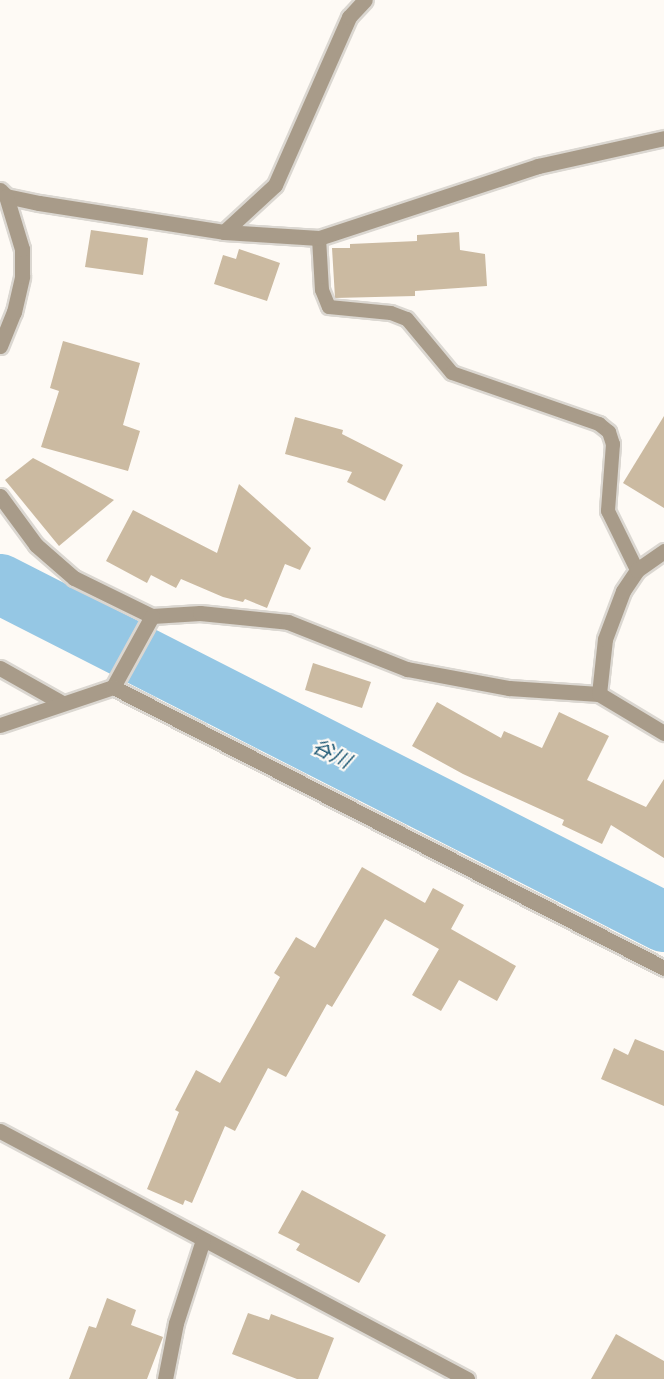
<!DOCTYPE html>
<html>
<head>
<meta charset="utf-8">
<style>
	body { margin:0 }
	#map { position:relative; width:664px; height:1379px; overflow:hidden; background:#fefaf5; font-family:Merriweather,"Noto Sans JP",serif }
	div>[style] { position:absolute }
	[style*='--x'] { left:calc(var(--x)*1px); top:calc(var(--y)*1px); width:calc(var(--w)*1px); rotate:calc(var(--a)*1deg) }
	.river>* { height:60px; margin:-30px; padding:0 30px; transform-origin:30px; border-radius:30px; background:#95c7e4 }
	.building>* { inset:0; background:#cbbaa1 }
	.roads { filter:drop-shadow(2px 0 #dbd7d1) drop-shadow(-2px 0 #dbd7d1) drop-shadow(0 2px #dbd7d1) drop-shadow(0 -2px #dbd7d1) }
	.service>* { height:14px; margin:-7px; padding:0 7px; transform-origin:7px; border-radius:7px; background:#a89b89 }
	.minor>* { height:15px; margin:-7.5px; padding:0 7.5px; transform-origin:7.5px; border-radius:7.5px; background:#a89b89 }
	span { translate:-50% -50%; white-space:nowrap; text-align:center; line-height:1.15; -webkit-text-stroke:4.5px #fefaf5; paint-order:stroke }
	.water-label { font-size:20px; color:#195572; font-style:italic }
</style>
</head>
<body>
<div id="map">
	<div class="river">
		<i style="--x:0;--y:584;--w:745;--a:26.98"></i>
	</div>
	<div class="building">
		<i style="clip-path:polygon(91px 230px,148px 238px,143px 275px,85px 267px)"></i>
		<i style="clip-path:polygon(459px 232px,460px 250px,485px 254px,487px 286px,415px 291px,415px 296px,335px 298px,332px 248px,350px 248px,350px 244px,417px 241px,417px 235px)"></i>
		<i style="clip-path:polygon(239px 249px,280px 263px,267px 301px,214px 284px,223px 255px,236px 259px)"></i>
		<i style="clip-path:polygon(63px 341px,140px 363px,123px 425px,140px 431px,128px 471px,41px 447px,59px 391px,50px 388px)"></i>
		<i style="clip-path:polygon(664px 416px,664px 508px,623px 483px)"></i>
		<i style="clip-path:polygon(295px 417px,343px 430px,342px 434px,403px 465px,385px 501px,347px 482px,352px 472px,285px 454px)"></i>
		<i style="clip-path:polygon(33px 458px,114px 500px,59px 546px,5px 480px)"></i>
		<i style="clip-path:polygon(239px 484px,311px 548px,300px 570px,285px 564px,267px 608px,245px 599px,243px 602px,223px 597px,181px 579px,176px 588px,151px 575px,147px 583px,106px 561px,133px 510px,217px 553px)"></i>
		<i style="clip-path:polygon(313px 663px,371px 682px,362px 708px,305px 690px)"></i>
		<i style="clip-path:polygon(437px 702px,501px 738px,504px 731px,542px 748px,559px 712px,609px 736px,587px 780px,646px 807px,664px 779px,664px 858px,611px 825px,602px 844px,562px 825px,564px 820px,463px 774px,412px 746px)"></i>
		<i style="clip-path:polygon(362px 867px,425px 903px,433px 888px,464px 905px,451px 929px,516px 966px,497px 1001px,459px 980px,441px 1011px,412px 995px,439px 949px,385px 919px,332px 1007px,327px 1004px,286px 1077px,268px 1068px,235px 1131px,225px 1126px,192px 1203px,185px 1200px,183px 1205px,147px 1189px,179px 1112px,175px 1110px,196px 1070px,220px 1083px,280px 977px,274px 973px,296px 937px,315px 948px)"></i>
		<i style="clip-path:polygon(635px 1039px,664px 1051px,664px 1106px,601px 1079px,614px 1048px,628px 1055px)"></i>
		<i style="clip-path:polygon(302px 1190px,386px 1235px,359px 1283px,296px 1250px,300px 1244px,278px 1233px)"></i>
		<i style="clip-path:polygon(107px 1298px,136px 1310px,131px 1325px,163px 1337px,147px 1379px,69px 1379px,89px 1326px,96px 1328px)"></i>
		<i style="clip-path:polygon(248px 1313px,269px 1320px,271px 1314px,334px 1338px,318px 1379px,297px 1379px,232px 1354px)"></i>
		<i style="clip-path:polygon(616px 1334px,664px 1361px,664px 1379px,591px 1379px)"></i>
	</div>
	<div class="roads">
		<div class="service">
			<i style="--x:319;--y:238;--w:52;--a:86.7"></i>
			<i style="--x:322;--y:290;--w:18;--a:68"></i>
			<i style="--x:329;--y:307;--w:62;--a:5.5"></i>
			<i style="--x:391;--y:313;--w:17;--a:21"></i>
			<i style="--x:407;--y:319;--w:70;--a:50.2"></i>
			<i style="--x:452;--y:373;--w:156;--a:19.1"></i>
			<i style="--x:599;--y:424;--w:13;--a:39"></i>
			<i style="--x:609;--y:432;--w:13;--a:72"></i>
			<i style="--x:613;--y:444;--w:67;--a:94.3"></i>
			<i style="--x:608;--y:511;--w:66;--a:63.8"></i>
		</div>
		<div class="minor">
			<i style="--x:0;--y:190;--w:8;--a:45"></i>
			<i style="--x:6;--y:196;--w:34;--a:12"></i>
			<i style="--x:39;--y:203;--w:187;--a:8.9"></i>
			<i style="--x:224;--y:232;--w:95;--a:3.6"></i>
			<i style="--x:319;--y:238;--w:231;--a:-18.2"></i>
			<i style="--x:538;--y:166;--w:129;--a:-12.5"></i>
			<i style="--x:224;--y:232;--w:69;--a:-42.7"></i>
			<i style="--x:275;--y:185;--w:184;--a:-66.2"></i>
			<i style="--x:349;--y:17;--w:23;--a:-47"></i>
			<i style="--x:0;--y:346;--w:37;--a:-68"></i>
			<i style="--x:14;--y:312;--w:37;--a:-77"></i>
			<i style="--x:22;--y:276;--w:27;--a:-90"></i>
			<i style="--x:22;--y:249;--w:55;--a:-106.8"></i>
			<i style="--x:0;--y:496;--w:61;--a:53.7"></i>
			<i style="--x:36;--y:545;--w:50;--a:41"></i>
			<i style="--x:74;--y:578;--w:87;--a:26"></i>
			<i style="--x:152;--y:616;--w:48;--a:-3.6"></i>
			<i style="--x:200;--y:613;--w:88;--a:5.8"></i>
			<i style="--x:288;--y:622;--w:128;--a:21.6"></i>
			<i style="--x:407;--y:669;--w:104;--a:10.6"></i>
			<i style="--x:509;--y:688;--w:90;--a:3.8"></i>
			<i style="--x:599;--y:694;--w:76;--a:31"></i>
			<i style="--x:0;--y:668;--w:71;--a:29.4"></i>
			<i style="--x:113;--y:687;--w:81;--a:-61.2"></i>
			<i style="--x:599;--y:694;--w:55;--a:-83.8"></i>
			<i style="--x:605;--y:639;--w:51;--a:-69.4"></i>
			<i style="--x:623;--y:591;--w:25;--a:-56"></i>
			<i style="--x:637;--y:570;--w:33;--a:-35"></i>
			<i style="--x:0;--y:725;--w:119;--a:-18.6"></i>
			<i style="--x:113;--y:687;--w:619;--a:27.02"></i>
			<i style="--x:0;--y:1131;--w:529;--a:27.97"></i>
			<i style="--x:165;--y:1379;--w:57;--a:-78.9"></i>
			<i style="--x:176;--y:1323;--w:87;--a:-72"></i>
		</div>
	</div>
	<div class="water-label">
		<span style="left:332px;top:753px;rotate:27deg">谷川</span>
	</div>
</div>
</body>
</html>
